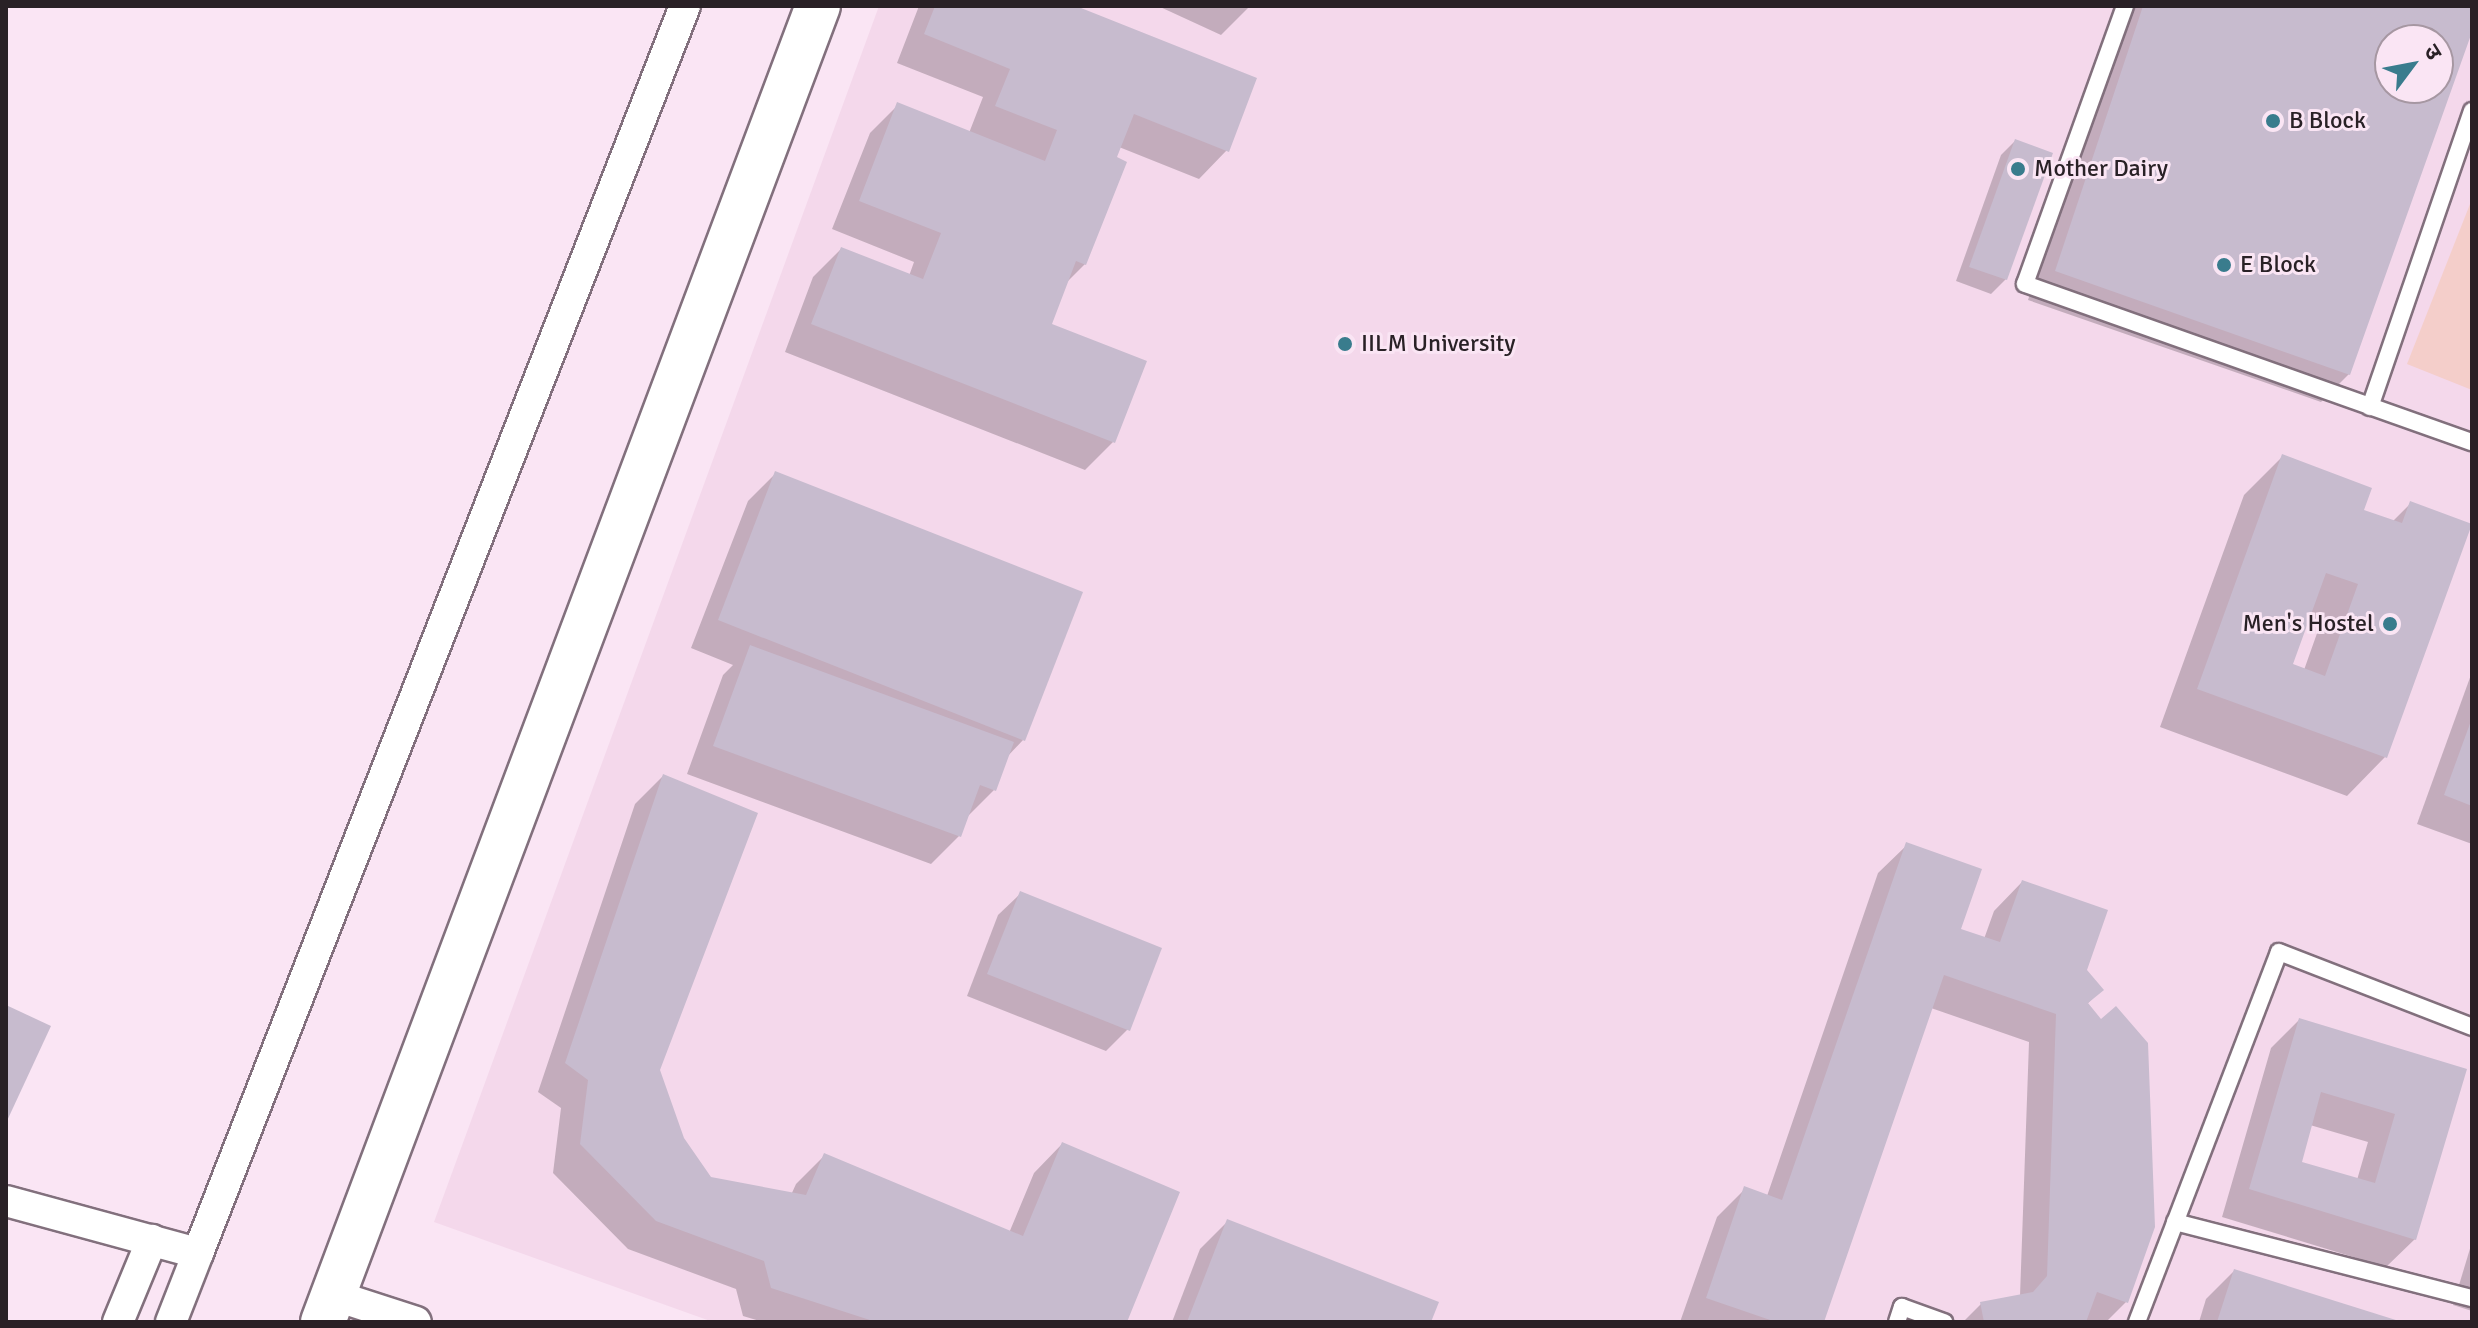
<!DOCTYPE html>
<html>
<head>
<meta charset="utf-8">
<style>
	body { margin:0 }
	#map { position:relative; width:2478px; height:1328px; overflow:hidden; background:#fae5f4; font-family:Signika,"Noto Sans Devanagari",sans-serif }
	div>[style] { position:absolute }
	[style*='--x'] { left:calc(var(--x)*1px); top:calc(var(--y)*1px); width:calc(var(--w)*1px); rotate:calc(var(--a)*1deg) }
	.built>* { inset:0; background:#f4d8eb }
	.green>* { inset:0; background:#f4ceca }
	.shadow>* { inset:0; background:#0003 }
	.building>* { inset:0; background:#c7bbce }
	.roads { filter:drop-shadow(2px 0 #82707d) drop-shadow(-2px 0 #82707d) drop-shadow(0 2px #82707d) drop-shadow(0 -2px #82707d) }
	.lane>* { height:16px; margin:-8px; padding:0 8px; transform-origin:8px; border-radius:8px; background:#fff }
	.street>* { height:30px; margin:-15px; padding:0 15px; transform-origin:15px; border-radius:15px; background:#fff }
	.secondary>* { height:44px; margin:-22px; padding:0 22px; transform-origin:22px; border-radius:22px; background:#fff }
	.dots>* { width:22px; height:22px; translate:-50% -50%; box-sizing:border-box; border:4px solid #fae5f4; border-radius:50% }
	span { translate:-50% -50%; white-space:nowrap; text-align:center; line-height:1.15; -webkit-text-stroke:6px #fae5f4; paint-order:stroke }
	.poi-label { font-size:24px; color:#292126 }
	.left { translate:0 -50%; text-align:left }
	.right { translate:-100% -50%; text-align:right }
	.frame { position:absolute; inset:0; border:8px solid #292126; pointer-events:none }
	.north { position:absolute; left:2374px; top:24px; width:80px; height:80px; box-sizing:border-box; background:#fae5f4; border:2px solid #a697a2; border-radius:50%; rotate:58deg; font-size:22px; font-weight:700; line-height:32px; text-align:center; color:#292126 }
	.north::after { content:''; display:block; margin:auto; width:28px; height:36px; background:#397c8d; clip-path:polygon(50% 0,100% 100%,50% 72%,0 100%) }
</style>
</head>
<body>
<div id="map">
	<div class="built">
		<i style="clip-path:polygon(evenodd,879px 6px,2472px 6px,2472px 1322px,713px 1322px,434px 1222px,879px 6px,2390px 40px,2438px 40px,2438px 88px,2390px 88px,2390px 40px)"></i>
	</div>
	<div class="green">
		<i style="clip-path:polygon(2472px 199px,2472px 390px,2407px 364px)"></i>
	</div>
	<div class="shadow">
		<i style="clip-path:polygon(919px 6px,1070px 6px,1227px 150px,1199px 179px,1119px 147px,1085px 264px,1066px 283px,1050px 325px,1113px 442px,1085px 470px,785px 352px,813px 277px,841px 249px,909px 276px,914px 262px,832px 229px,870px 133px,898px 105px,969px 133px,983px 97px,897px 63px)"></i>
		<i style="clip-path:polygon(1158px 6px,1250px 6px,1221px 35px)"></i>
		<i style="clip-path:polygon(evenodd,2127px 6px,2472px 6px,2472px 25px,2349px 374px,2321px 402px,2028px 300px,2127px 6px,2390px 40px,2438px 40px,2438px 88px,2390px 88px,2390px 40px)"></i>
		<i style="clip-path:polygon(2015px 141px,2006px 279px,1991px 294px,1956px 281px,2001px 155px)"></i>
		<i style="clip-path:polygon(evenodd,2282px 457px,2361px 511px,2392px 522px,2410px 504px,2469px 526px,2385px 757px,2347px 796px,2160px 727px,2244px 495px,2282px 457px,2308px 618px,2321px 622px,2304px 670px,2291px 665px,2308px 618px)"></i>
		<i style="clip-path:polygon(776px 473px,1023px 740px,1006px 758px,994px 790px,965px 819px,959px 836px,931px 864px,687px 774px,723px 675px,733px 665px,691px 648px,748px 501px)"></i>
		<i style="clip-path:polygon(2472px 672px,2472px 844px,2417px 824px)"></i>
		<i style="clip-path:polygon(663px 776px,658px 1070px,682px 1138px,709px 1178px,791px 1195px,796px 1184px,824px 1156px,1009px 1233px,1034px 1173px,1062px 1144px,1125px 1322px,763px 1322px,743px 1316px,736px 1289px,628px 1249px,553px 1173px,561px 1108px,538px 1092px,635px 804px)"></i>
		<i style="clip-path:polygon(1907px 845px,1958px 930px,1984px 939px,1994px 911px,2022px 882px,2101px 990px,2086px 1005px,2126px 1302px,2106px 1322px,1963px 1322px,1981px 1304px,2020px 1296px,2029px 1042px,1931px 1008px,1822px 1322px,1680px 1322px,1717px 1217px,1745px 1189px,1767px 1196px,1878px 873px)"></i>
		<i style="clip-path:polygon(1020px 894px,1128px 1029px,1106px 1051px,967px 996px,998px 915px)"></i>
		<i style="clip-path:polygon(evenodd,2299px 1020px,2465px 1070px,2415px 1239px,2386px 1267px,2222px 1217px,2271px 1048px,2299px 1020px,2310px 1125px,2368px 1142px,2357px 1180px,2299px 1164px,2310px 1125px)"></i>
		<i style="clip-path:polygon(1228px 1221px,1429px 1322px,1172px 1322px,1200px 1249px)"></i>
		<i style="clip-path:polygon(2472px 1242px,2472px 1311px,2453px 1305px)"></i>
		<i style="clip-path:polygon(2234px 1271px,2394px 1322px,2199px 1322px,2206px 1299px)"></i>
	</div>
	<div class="building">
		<i style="clip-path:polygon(935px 6px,1076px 6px,1257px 78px,1229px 152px,1134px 114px,1117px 157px,1127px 162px,1086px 265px,1076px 261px,1052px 324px,1147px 361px,1115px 443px,811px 324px,841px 247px,923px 279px,941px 233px,859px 201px,897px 102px,1045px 161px,1057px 130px,995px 106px,1010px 69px,924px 34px)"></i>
		<i style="clip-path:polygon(evenodd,2143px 6px,2472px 6px,2472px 32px,2350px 375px,2055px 271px,2143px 6px,2390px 40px,2438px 40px,2438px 88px,2390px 88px,2390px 40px)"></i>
		<i style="clip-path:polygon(2015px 139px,2053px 153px,2007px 280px,1969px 267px)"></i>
		<i style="clip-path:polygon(evenodd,2282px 454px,2372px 488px,2364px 510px,2402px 523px,2410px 501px,2472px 524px,2387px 758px,2197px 689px,2282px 454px,2326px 573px,2358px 584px,2325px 676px,2293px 664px,2326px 573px)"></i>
		<i style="clip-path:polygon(775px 471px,1083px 592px,1025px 741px,718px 620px)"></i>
		<i style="clip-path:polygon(750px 645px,1014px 742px,996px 791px,980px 785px,961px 837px,713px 746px)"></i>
		<i style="clip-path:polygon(2472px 718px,2472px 806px,2444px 795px)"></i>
		<i style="clip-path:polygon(663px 774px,758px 813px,660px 1070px,684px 1138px,711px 1177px,806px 1195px,824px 1153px,1023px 1236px,1062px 1142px,1180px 1192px,1127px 1322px,876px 1322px,771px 1288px,764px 1261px,656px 1221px,580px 1144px,588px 1080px,565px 1063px)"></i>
		<i style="clip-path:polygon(1906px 842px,1982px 869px,1961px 929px,2000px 942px,2022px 880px,2108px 910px,2087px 970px,2104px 990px,2088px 1003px,2101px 1019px,2116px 1006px,2148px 1043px,2155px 1227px,2128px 1303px,2097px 1292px,2086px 1322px,1984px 1322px,1980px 1302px,2033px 1292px,2047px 1276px,2056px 1014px,1944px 975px,1824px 1322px,1776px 1322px,1706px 1298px,1744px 1186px,1782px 1200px)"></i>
		<i style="clip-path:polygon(1020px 891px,1162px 948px,1130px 1031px,987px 974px)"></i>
		<i style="clip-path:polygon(6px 1005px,51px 1026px,6px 1123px)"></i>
		<i style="clip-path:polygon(evenodd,2299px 1018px,2467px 1069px,2416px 1240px,2249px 1189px,2299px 1018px,2321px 1092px,2395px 1114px,2375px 1183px,2302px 1162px,2321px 1092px)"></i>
		<i style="clip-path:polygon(1227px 1219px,1439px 1302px,1431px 1322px,1187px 1322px)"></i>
		<i style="clip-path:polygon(2234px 1269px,2399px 1321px,2399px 1322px,2217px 1322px)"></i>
	</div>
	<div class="roads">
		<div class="lane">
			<i style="--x:2125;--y:6;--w:295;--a:109.8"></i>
			<i style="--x:2025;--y:284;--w:474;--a:19.5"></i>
			<i style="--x:2370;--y:407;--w:313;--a:-71"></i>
			<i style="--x:2175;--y:1222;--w:307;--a:14.4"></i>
			<i style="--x:1897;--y:1322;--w:16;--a:-72"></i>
			<i style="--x:1902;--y:1307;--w:45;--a:19.7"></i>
			<i style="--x:2137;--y:1322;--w:396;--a:-69"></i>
			<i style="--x:2279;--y:952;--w:207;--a:21.2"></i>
		</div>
		<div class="street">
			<i style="--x:6;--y:1201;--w:199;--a:15.2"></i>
			<i style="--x:198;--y:1253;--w:1339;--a:-68.67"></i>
			<i style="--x:333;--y:1295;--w:87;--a:18"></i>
			<i style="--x:118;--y:1322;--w:89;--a:-67.5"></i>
			<i style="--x:171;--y:1322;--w:74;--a:-68.6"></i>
		</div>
		<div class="secondary">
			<i style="--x:323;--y:1322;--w:1406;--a:-69.39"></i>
		</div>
	</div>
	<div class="dots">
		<i style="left:2273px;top:121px;background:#397c8d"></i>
		<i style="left:2018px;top:169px;background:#397c8d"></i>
		<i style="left:2224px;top:265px;background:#397c8d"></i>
		<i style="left:1345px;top:344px;background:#397c8d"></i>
		<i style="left:2390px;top:624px;background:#397c8d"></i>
	</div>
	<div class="poi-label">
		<span class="left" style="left:2289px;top:121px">B Block</span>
		<span class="left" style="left:2034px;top:169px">Mother Dairy</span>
		<span class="left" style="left:2240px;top:265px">E Block</span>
		<span class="left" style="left:1361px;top:344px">IILM University</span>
		<span class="right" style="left:2374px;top:624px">Men's Hostel</span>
	</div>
	<div class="frame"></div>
	<div class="north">उ</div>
</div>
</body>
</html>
